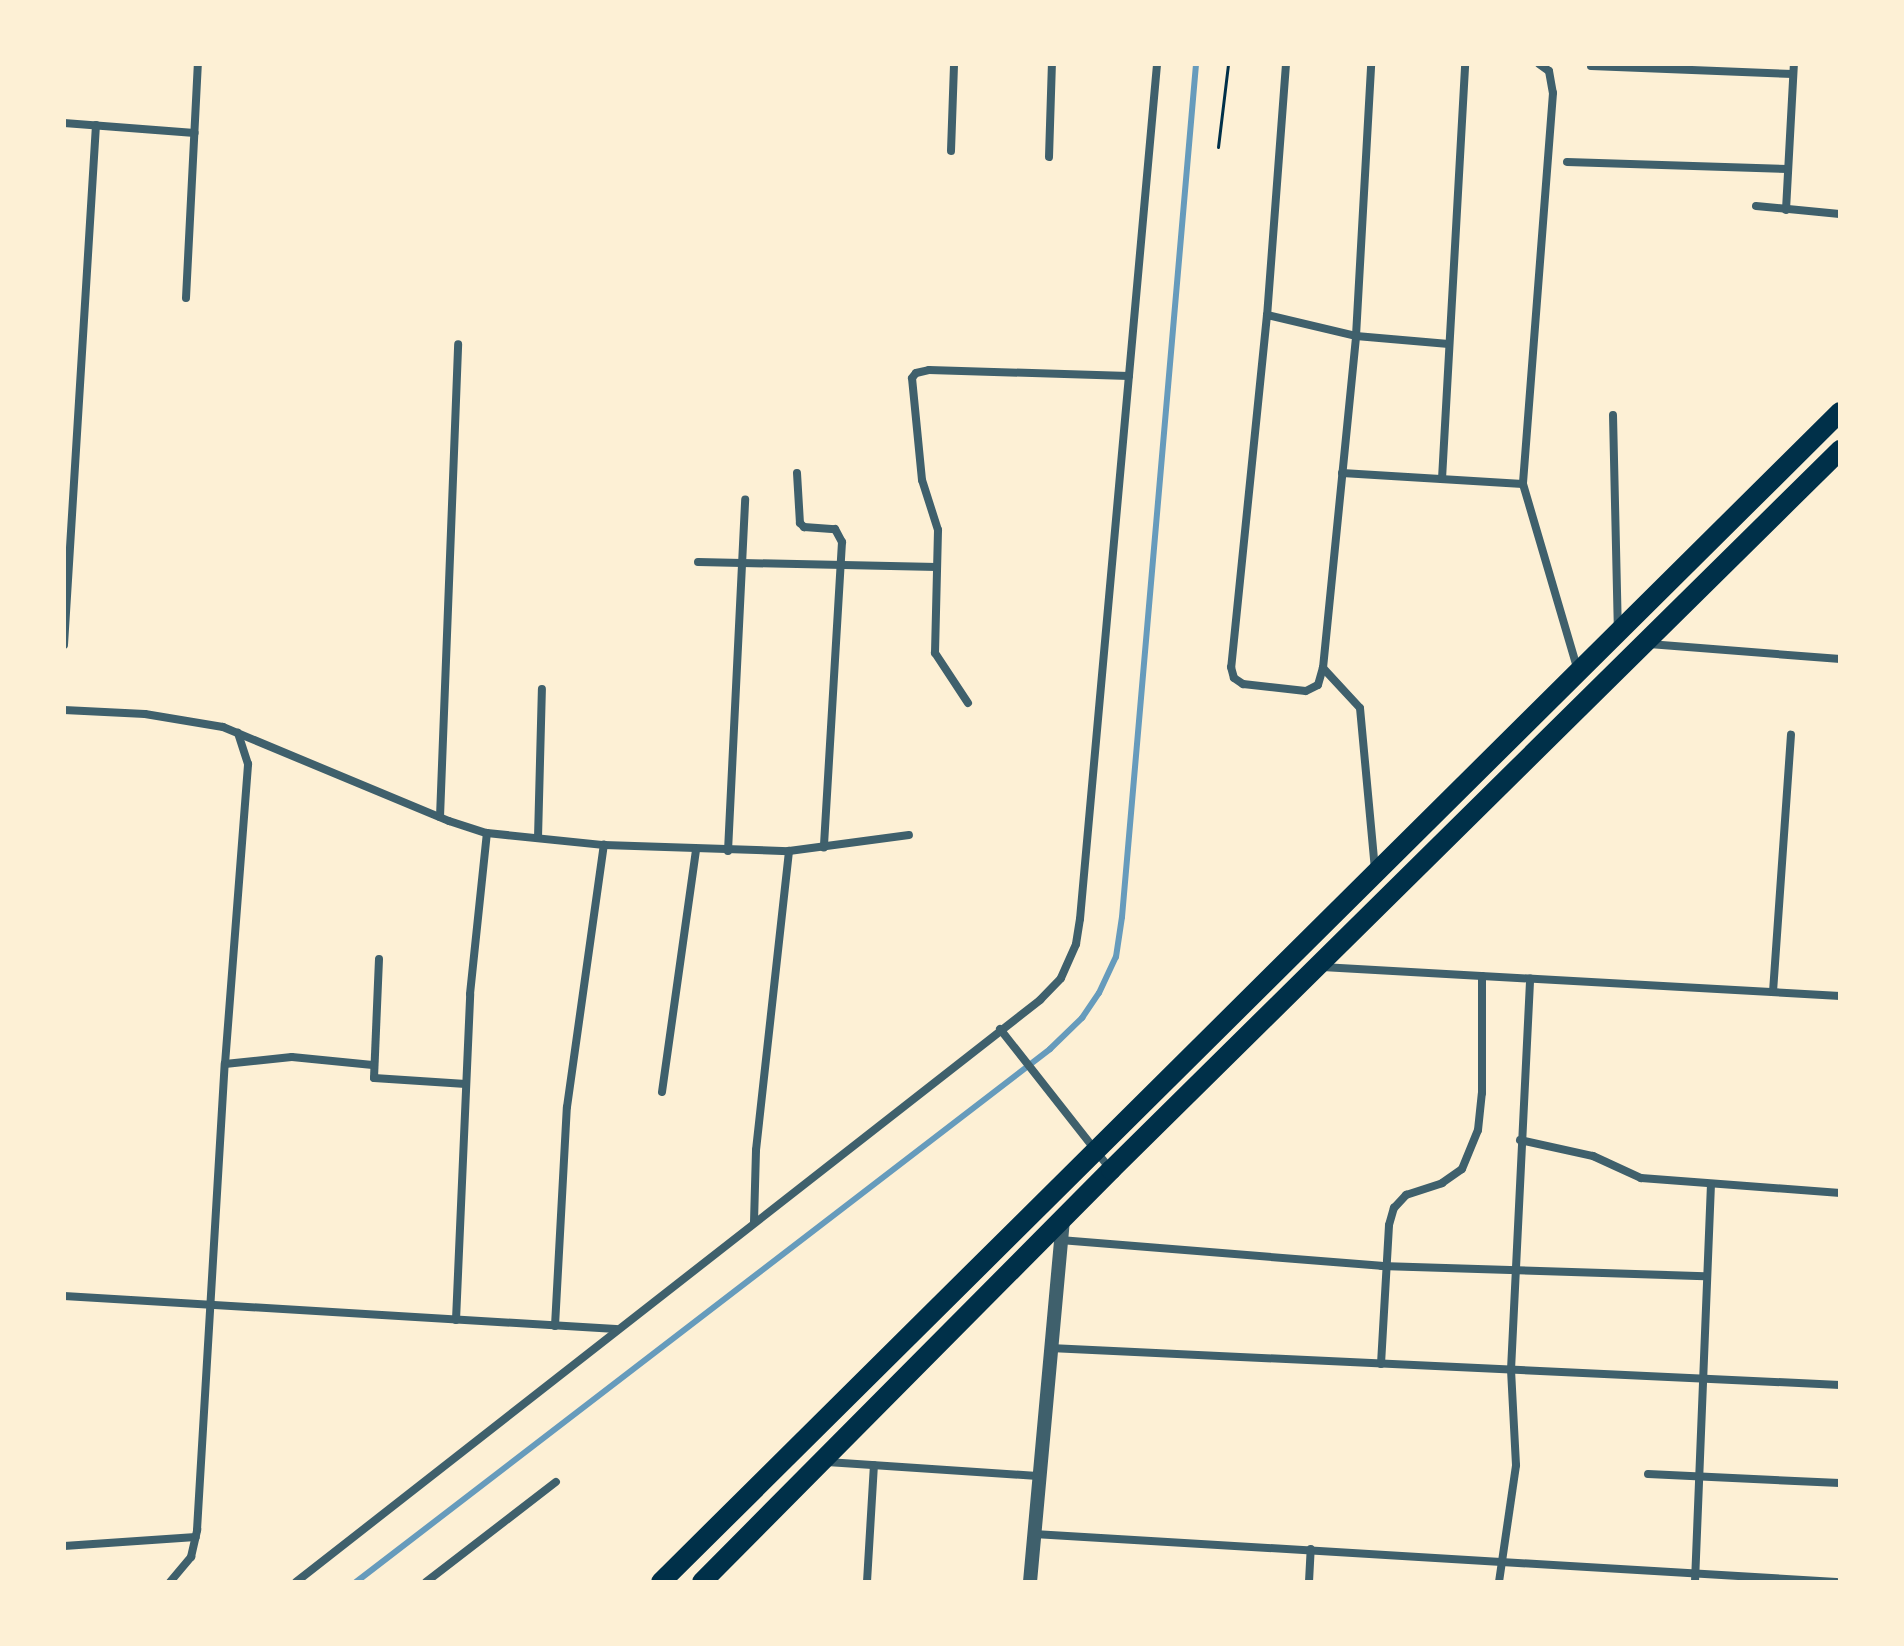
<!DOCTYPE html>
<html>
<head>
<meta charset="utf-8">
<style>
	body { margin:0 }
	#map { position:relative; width:1904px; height:1646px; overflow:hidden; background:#fdf0d5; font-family:"Archivo Narrow",sans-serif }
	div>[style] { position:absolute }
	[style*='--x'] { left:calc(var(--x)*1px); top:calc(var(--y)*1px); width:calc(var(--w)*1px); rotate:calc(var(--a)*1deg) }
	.stream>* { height:6px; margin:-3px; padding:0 3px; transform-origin:3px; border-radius:3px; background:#669bbc }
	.path>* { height:3px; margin:-1.5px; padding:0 1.5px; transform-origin:1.5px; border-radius:1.5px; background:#003049 }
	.minor>* { height:8px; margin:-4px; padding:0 4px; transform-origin:4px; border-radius:4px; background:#3f606c }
	.tertiary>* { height:14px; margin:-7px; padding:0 7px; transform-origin:7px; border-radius:7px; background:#3f606c }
	.trunk>* { height:20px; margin:-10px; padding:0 10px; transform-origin:10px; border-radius:10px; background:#003049 }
	span { translate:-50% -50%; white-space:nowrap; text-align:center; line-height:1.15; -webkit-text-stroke:6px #fdf0d5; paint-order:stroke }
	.frame { position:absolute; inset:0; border:66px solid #fdf0d5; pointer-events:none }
</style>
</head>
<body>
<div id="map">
	<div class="stream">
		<i style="--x:356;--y:1582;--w:875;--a:-37.52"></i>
		<i style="--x:1050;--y:1049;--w:45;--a:-44.1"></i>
		<i style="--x:1082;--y:1018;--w:30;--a:-56"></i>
		<i style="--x:1099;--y:993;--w:40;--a:-65"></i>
		<i style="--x:1116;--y:957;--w:40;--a:-81.5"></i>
		<i style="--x:1122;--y:917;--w:856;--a:-85.04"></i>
	</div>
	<div class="path">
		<i style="--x:1218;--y:147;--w:84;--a:-83.1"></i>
	</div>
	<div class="minor">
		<i style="--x:1286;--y:64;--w:252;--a:94.3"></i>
		<i style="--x:1267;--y:315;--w:354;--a:95.8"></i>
		<i style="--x:1231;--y:667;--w:11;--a:75"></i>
		<i style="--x:1234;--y:678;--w:11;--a:34"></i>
		<i style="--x:1243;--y:684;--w:63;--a:6.3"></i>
		<i style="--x:1306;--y:691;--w:13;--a:-27"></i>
		<i style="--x:1318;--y:685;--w:18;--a:-74"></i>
		<i style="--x:1323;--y:668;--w:334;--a:-84.3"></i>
		<i style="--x:1356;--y:336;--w:272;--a:-86.8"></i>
		<i style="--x:1539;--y:64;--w:12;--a:35"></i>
		<i style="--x:1549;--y:71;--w:22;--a:80"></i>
		<i style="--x:1553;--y:93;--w:392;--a:94.4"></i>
		<i style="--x:1523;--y:484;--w:192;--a:73.6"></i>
		<i style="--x:1591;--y:66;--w:202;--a:2.3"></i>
		<i style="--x:64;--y:123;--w:131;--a:4.4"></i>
		<i style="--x:951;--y:151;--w:87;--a:-88"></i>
		<i style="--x:1049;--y:157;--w:93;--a:-88.2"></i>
		<i style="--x:1567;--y:162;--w:221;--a:1.8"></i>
		<i style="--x:1756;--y:206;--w:84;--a:5.4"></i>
		<i style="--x:1786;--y:210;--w:146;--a:-86.9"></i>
		<i style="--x:186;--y:298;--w:234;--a:-87.1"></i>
		<i style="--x:1267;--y:315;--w:91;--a:13.3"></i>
		<i style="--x:1356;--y:336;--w:93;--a:4.9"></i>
		<i style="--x:1613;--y:415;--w:213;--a:88.7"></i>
		<i style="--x:797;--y:473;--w:50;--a:86.6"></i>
		<i style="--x:800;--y:523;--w:6;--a:45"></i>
		<i style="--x:804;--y:527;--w:31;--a:4"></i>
		<i style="--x:835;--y:529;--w:15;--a:62"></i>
		<i style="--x:842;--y:542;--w:306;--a:93.4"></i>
		<i style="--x:1342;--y:473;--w:181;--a:3.5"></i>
		<i style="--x:1442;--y:479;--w:416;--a:-86.8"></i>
		<i style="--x:698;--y:562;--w:239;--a:1.2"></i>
		<i style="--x:1649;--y:644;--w:192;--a:4.5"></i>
		<i style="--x:64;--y:645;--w:521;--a:-86.48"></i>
		<i style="--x:1323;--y:668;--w:54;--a:47.2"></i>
		<i style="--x:1360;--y:708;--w:162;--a:84.7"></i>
		<i style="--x:968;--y:703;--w:60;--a:-123.4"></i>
		<i style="--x:935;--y:653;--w:123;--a:-88.6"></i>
		<i style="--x:938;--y:530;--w:52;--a:-107.7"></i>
		<i style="--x:922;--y:480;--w:102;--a:-95.6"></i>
		<i style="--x:912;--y:378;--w:6;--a:-51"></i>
		<i style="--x:916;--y:373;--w:13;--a:-13"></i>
		<i style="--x:929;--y:370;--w:200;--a:1.7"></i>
		<i style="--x:64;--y:710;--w:81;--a:2.8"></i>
		<i style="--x:145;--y:714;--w:79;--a:9.5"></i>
		<i style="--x:223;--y:727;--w:245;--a:22.6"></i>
		<i style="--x:449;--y:821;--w:40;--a:18"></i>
		<i style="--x:487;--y:833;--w:118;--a:5.9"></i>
		<i style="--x:604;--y:845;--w:185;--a:1.9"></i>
		<i style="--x:789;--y:851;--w:121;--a:-7.6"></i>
		<i style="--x:440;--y:817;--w:473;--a:-87.8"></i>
		<i style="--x:538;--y:838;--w:149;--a:-88.5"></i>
		<i style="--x:728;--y:851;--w:352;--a:-87.2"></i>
		<i style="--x:379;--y:959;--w:119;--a:92.4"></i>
		<i style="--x:374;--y:1078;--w:92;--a:3.7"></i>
		<i style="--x:1322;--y:967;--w:519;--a:3.2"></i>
		<i style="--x:1773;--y:992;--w:258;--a:-86"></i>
		<i style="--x:1000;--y:1029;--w:178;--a:51.8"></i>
		<i style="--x:225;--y:1064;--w:67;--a:-6"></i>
		<i style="--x:292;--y:1057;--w:81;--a:5.6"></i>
		<i style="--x:662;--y:1092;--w:244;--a:-82"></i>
		<i style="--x:1520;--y:1140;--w:75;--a:12.4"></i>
		<i style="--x:1593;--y:1156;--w:53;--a:24.6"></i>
		<i style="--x:1641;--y:1178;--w:200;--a:4.3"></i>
		<i style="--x:754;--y:1222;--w:72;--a:-88.4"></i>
		<i style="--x:756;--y:1150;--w:301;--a:-83.7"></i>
		<i style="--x:1060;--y:1240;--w:322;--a:4.6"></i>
		<i style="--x:1381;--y:1266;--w:324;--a:1.8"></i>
		<i style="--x:64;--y:1296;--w:553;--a:3.42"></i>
		<i style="--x:456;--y:1320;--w:326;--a:-87.5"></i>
		<i style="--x:470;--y:994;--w:162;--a:-84"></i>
		<i style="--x:555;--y:1326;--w:219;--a:-86.9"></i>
		<i style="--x:567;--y:1107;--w:265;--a:-82"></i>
		<i style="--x:1050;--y:1348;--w:791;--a:2.68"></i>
		<i style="--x:1381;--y:1364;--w:139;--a:-86.7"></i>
		<i style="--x:1389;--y:1225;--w:18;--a:-74"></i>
		<i style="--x:1394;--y:1208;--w:18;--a:-47"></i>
		<i style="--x:1406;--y:1195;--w:38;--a:-18"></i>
		<i style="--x:1442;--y:1183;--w:24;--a:-35"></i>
		<i style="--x:1462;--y:1169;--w:42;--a:-67.7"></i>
		<i style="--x:1478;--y:1130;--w:37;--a:-84"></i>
		<i style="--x:1482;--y:1093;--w:117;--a:-90"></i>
		<i style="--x:827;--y:1462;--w:211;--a:3.8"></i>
		<i style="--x:1648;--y:1474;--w:192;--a:2.7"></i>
		<i style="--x:1034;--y:1534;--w:804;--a:3.42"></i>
		<i style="--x:64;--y:1546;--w:132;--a:-3.9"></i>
		<i style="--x:170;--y:1582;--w:33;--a:-50"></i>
		<i style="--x:191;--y:1557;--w:28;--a:-77"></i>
		<i style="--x:197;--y:1530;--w:467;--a:-86.6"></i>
		<i style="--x:225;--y:1064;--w:301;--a:-85.6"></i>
		<i style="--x:248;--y:764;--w:33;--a:-108"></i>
		<i style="--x:296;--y:1582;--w:945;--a:-38.03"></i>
		<i style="--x:1040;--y:1000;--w:30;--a:-46"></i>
		<i style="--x:1061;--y:978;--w:37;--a:-66"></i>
		<i style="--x:1076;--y:944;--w:25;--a:-81"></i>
		<i style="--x:1080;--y:919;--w:858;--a:-84.85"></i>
		<i style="--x:426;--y:1582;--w:164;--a:-37.6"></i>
		<i style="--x:867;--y:1582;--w:117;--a:-86.6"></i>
		<i style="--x:1309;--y:1582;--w:33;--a:-87"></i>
		<i style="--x:1499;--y:1582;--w:118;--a:-81.7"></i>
		<i style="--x:1516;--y:1465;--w:95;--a:-93"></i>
		<i style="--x:1511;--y:1370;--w:392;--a:-87.2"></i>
		<i style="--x:1695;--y:1582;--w:398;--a:-87.7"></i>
	</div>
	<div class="tertiary">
		<i style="--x:1030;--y:1582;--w:365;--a:-84.8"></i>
	</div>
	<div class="trunk">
		<i style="--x:661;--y:1582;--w:1661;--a:-44.78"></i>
		<i style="--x:702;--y:1582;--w:581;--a:-45.21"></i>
		<i style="--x:1111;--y:1170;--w:1025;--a:-44.64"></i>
	</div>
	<div class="frame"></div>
</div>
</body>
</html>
